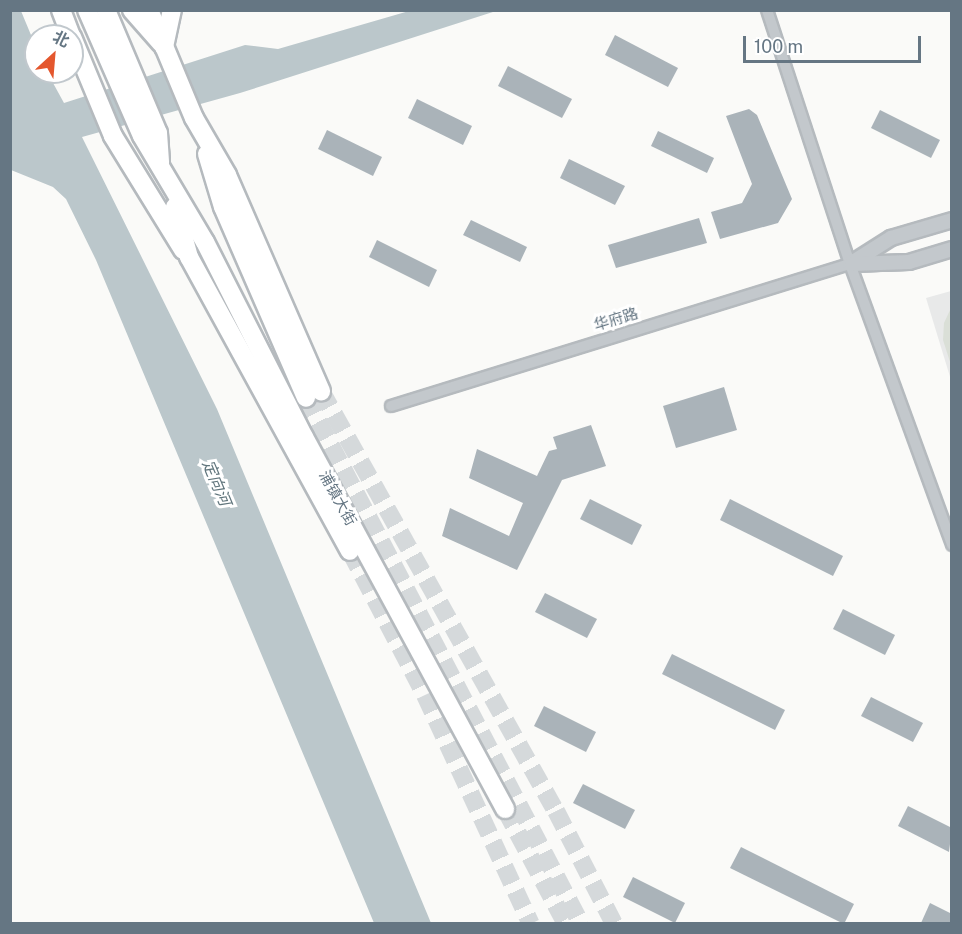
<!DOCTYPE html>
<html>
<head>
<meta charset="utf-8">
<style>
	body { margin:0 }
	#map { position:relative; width:962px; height:934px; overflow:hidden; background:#fafaf8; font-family:"Public Sans","Noto Sans SC",sans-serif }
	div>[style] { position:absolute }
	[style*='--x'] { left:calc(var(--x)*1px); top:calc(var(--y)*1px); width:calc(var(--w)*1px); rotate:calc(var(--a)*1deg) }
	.built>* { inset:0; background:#e8e9e9 }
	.green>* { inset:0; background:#dadfd7 }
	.water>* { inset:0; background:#bbc7cb }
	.building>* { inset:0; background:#aab3b9 }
	.trunk-tunnel>* { height:18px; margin-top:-9px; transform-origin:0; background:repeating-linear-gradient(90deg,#d5d9db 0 18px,transparent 0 27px) }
	.roads { filter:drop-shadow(2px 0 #b5babe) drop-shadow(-2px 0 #b5babe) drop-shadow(0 2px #b5babe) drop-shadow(0 -2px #b5babe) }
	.minor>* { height:10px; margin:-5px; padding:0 5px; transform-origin:5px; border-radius:5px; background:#c3c8cc }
	.tertiary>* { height:14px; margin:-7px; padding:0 7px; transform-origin:7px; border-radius:7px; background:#c3c8cc }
	.primary>* { height:18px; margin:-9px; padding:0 9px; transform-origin:9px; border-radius:9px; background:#fff }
	.trunk>* { height:18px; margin:-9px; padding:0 9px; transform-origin:9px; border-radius:9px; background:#fff }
	span { translate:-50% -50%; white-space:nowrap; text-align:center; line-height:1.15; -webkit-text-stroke:6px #fff; paint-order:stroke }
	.street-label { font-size:15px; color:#657683 }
	.water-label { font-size:16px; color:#60757c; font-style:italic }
	.frame { position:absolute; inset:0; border:12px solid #657683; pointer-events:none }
	.north { position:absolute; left:24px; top:24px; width:60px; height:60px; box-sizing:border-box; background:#fff; border:2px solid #c1c8cd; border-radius:50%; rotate:26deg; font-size:16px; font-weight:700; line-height:24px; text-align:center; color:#657683 }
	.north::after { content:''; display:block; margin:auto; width:21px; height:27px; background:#e4572e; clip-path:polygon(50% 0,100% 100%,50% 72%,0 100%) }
	.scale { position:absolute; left:743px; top:36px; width:178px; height:27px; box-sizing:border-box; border:3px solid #657683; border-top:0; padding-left:8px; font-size:18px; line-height:21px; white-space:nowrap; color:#657683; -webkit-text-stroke:4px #fff; paint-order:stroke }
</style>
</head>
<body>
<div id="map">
	<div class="built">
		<i style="clip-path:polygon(951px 291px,951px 380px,926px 298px)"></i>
	</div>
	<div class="green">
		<i style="clip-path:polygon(951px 308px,952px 309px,951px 365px,943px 340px,944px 323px)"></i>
	</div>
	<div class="water">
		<i style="clip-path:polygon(11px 11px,21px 11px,36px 47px,36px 72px,47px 72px,64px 103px,245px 45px,278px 49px,409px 11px,496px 11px,240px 93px,82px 137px,217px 409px,431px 923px,374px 923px,96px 260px,66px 199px,53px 187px,11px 170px)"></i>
	</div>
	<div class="building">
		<i style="clip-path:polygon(615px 35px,678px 68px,668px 87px,605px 55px)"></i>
		<i style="clip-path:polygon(508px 66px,572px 99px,562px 118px,498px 86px)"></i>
		<i style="clip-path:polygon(417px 99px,472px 126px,463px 145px,408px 118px)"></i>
		<i style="clip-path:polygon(749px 109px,757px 115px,792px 199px,778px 223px,720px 239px,711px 212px,742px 203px,752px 184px,726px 116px)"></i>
		<i style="clip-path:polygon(880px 110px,940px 140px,931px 158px,871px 128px)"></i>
		<i style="clip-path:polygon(327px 130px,382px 157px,373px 176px,318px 149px)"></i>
		<i style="clip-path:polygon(658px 131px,714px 158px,707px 173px,651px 146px)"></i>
		<i style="clip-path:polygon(569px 159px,625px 186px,615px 205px,560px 178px)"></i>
		<i style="clip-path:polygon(699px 218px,707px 243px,616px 268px,608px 245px)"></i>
		<i style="clip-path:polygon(471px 220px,527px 247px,520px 262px,463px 235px)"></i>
		<i style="clip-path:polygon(377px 240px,437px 270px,429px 287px,369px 257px)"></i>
		<i style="clip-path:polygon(724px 387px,737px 430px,676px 448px,663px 406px)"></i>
		<i style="clip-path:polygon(591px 425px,606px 466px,562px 480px,517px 570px,442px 536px,450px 508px,509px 536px,523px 503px,469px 478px,477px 449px,537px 476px,549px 451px,557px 449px,553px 437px)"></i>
		<i style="clip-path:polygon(590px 499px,642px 525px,632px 545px,580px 519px)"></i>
		<i style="clip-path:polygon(730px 499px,843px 556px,833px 576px,720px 520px)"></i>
		<i style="clip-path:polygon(545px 593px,597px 619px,587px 638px,535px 612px)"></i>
		<i style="clip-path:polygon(843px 609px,895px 635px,885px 655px,833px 629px)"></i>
		<i style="clip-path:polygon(672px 654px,785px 710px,775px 730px,662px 674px)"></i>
		<i style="clip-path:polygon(871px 697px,923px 723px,913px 742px,861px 716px)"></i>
		<i style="clip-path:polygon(544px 706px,596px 732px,586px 752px,534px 726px)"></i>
		<i style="clip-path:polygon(583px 784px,635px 810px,625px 829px,573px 803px)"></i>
		<i style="clip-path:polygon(908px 806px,952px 828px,949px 852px,898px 826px)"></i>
		<i style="clip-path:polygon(741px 847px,854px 904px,844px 924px,730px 868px)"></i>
		<i style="clip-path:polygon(633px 877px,685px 903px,675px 923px,623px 897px)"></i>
		<i style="clip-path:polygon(930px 903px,952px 914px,952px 924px,921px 923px)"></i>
	</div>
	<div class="trunk-tunnel">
		<i style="--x:321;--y:391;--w:481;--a:60.8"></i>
		<i style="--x:556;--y:811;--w:127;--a:62.8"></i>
		<i style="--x:306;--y:398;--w:594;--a:62.4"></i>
		<i style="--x:350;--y:551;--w:162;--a:62.5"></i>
		<i style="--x:425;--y:695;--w:252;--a:65.2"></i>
		<i style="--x:505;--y:809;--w:130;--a:62.1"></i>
	</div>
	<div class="roads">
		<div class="minor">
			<i style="--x:767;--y:10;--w:267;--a:71.9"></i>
			<i style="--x:850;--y:264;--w:299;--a:70"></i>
			<i style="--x:391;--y:406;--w:480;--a:-17.2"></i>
		</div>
		<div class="tertiary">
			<i style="--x:850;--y:264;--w:49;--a:-32.4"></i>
			<i style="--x:891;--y:238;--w:64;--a:-16.4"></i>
			<i style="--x:852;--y:264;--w:57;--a:-2"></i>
			<i style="--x:909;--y:262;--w:45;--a:-16.8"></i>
		</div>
		<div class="primary">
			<i style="--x:132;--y:10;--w:44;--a:48.7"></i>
			<i style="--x:164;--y:47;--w:38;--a:-78"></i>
		</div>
		<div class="trunk">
			<i style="--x:61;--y:10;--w:28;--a:69"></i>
			<i style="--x:87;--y:10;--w:137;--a:66.4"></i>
			<i style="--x:142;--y:136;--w:123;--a:59.3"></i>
			<i style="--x:205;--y:242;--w:219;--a:63.1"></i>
			<i style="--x:304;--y:437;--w:423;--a:61.6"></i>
			<i style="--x:106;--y:10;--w:134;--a:67.1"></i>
			<i style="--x:158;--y:133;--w:30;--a:86"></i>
			<i style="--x:149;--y:10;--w:117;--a:67.4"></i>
			<i style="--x:194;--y:118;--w:66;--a:59.9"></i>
			<i style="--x:227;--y:175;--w:236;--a:66.5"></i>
			<i style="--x:72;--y:37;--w:107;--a:67.5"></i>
			<i style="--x:113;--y:136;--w:134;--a:58.4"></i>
			<i style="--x:207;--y:154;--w:55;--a:73.2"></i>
			<i style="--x:223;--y:207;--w:208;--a:66.5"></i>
			<i style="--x:175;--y:207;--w:52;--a:74.4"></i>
			<i style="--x:189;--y:257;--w:335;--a:61.3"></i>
		</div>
	</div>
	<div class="street-label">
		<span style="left:616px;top:319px;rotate:-17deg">华府路</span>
		<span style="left:338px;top:498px;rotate:61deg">浦镇大街</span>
	</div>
	<div class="water-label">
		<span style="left:216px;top:483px;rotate:67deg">定向河</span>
	</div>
	<div class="frame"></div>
	<div class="north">北</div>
	<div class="scale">100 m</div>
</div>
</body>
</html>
